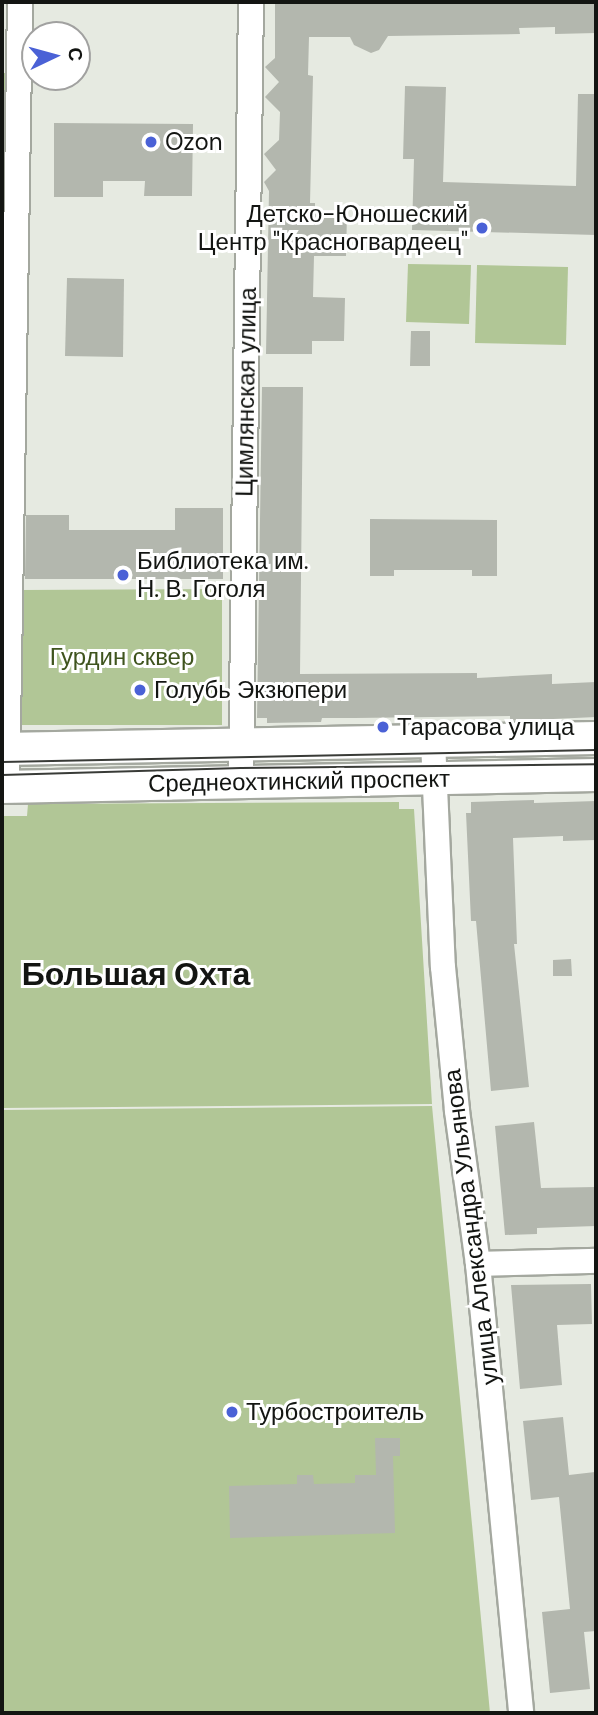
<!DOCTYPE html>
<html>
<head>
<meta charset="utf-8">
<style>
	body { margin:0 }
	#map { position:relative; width:598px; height:1715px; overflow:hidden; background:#e6eae1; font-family:"DM Sans",sans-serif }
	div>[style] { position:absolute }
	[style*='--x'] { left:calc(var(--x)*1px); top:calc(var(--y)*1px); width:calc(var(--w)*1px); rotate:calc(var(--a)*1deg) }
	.green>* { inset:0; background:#b1c696 }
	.building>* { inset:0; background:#b3b7ae }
	.roads { filter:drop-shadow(2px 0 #a4a89f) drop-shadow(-2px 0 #a4a89f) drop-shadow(0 2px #a4a89f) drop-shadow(0 -2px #a4a89f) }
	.minor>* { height:24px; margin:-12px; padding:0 12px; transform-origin:12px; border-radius:12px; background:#fff }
	.major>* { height:32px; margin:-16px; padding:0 16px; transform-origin:16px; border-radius:16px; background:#fff }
	.tram>* { height:2px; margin:-1px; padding:0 1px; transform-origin:1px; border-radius:1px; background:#393b37 }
	.dots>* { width:19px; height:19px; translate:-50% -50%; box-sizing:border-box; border:4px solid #fff; border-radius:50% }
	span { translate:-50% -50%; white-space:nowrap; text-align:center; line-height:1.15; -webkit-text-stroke:6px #fff; paint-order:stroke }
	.poi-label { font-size:24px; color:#131512 }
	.left { translate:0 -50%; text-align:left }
	.right { translate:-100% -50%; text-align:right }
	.street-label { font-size:24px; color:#131512 }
	.park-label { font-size:24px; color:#3f541e }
	.district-label { font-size:32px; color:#131512; font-weight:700 }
	.frame { position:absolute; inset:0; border:4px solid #131512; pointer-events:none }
	.north { position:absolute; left:21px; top:21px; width:70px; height:70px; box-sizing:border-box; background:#fff; border:2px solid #a1a1a0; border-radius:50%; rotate:85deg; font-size:19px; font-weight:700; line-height:28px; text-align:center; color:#131512 }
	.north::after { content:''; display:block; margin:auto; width:24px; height:32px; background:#4a61d6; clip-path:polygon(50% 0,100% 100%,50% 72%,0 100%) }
</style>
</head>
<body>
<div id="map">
	<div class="green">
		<i style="clip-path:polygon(2px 73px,5px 73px,7px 173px,2px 173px)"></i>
		<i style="clip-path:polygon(408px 264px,471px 265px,469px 324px,406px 322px)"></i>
		<i style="clip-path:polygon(477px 265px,568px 267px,566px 345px,475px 343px)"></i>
		<i style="clip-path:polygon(222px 589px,222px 725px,22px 725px,22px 590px)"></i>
		<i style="clip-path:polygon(399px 802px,399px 809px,414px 809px,432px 1104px,2px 1108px,2px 816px,27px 816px,28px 804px)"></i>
		<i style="clip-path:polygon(432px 1106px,490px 1713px,2px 1713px,2px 1110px)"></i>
	</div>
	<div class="building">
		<i style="clip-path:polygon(275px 2px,596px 2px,596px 33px,555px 34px,555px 27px,519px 28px,520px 34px,388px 36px,379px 50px,371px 53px,354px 45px,350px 37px,309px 37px,308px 75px,313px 76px,310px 203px,315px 203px,315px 213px,347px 214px,346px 256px,314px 256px,313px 297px,345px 298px,344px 341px,312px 341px,312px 354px,266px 354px,269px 191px,264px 182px,276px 170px,264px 154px,279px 140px,280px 112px,265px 97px,279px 82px,265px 67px,275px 58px)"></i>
		<i style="clip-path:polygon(405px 86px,446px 87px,443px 182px,576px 186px,578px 94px,596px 94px,596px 235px,412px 230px,414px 159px,403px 159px)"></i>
		<i style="clip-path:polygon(54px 123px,193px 124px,192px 196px,144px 196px,145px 181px,103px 181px,103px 197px,54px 197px)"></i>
		<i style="clip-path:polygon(67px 278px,124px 279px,123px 357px,65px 356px)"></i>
		<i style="clip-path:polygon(411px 331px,430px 331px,430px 366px,410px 366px)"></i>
		<i style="clip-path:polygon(262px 387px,303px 387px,300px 674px,477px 673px,477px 678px,552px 674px,552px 684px,596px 682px,596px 717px,510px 721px,510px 716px,355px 718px,322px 718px,321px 722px,267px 723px,267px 718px,257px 718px)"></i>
		<i style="clip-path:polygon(175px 508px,223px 508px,223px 579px,25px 579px,26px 515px,69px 515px,69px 530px,175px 530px)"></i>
		<i style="clip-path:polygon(370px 519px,497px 520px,497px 576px,472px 576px,472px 570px,394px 570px,394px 576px,370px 576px)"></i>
		<i style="clip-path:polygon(534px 800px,534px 803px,596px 801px,596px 840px,563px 841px,563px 836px,513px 838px,517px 944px,514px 944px,529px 1087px,491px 1091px,476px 921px,471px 921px,466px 813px,471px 813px,471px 802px)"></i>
		<i style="clip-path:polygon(571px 959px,572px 976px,553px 976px,553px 960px)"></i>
		<i style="clip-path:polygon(534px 1122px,541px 1188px,596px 1187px,596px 1226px,537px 1228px,537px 1234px,505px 1235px,495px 1126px)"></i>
		<i style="clip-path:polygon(591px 1284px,592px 1324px,557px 1325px,562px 1385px,520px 1389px,511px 1285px)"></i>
		<i style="clip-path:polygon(563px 1417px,569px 1475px,595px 1472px,596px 1631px,584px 1632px,590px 1689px,550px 1693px,542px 1612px,570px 1609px,559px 1497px,531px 1500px,523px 1421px)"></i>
		<i style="clip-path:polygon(375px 1438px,400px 1438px,400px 1456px,393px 1456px,395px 1533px,230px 1538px,229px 1486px,297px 1484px,297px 1475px,313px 1475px,314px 1484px,355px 1483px,355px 1475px,376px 1475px)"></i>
	</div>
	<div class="roads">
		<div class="minor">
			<i style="--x:433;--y:741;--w:226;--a:87.5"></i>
			<i style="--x:443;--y:967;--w:145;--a:84.4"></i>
			<i style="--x:457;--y:1111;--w:154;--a:82.2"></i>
			<i style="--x:478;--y:1264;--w:451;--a:84.5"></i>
			<i style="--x:241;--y:782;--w:780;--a:-89.27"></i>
			<i style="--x:7;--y:786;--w:784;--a:-89.05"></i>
			<i style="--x:478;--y:1264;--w:118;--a:-1.5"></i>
		</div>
		<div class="major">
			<i style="--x:2;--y:749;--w:594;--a:-1.06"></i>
			<i style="--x:2;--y:787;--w:594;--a:-1.16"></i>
		</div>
	</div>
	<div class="tram">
		<i style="--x:2;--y:762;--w:594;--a:-1.16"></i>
		<i style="--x:2;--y:775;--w:239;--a:-1.7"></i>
		<i style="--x:241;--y:768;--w:355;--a:-0.6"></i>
	</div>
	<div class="dots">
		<i style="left:151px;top:142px;background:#4a61d6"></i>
		<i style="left:482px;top:228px;background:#4a61d6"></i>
		<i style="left:123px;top:575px;background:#4a61d6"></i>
		<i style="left:140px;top:690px;background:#4a61d6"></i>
		<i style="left:383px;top:727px;background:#4a61d6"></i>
		<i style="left:232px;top:1412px;background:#4a61d6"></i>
	</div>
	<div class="poi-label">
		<span class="left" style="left:165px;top:142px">Ozon</span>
		<span class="right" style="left:468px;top:228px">Детско-Юношеский<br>Центр "Красногвардеец"</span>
		<span class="left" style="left:137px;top:575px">Библиотека им.<br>Н. В. Гоголя</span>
		<span class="left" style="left:154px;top:690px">Голубь Экзюпери</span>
		<span class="left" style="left:397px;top:727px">Тарасова улица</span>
		<span class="left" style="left:246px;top:1412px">Турбостроитель</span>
	</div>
	<div class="street-label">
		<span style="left:246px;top:392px;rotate:-89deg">Цимлянская улица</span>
		<span style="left:299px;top:781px;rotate:-1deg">Среднеохтинский проспект</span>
		<span style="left:471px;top:1227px;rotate:-97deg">улица Александра Ульянова</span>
	</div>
	<div class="park-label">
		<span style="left:122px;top:657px">Гурдин сквер</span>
	</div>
	<div class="district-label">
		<span style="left:136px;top:974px">Большая Охта</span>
	</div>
	<div class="frame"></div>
	<div class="north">С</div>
</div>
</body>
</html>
